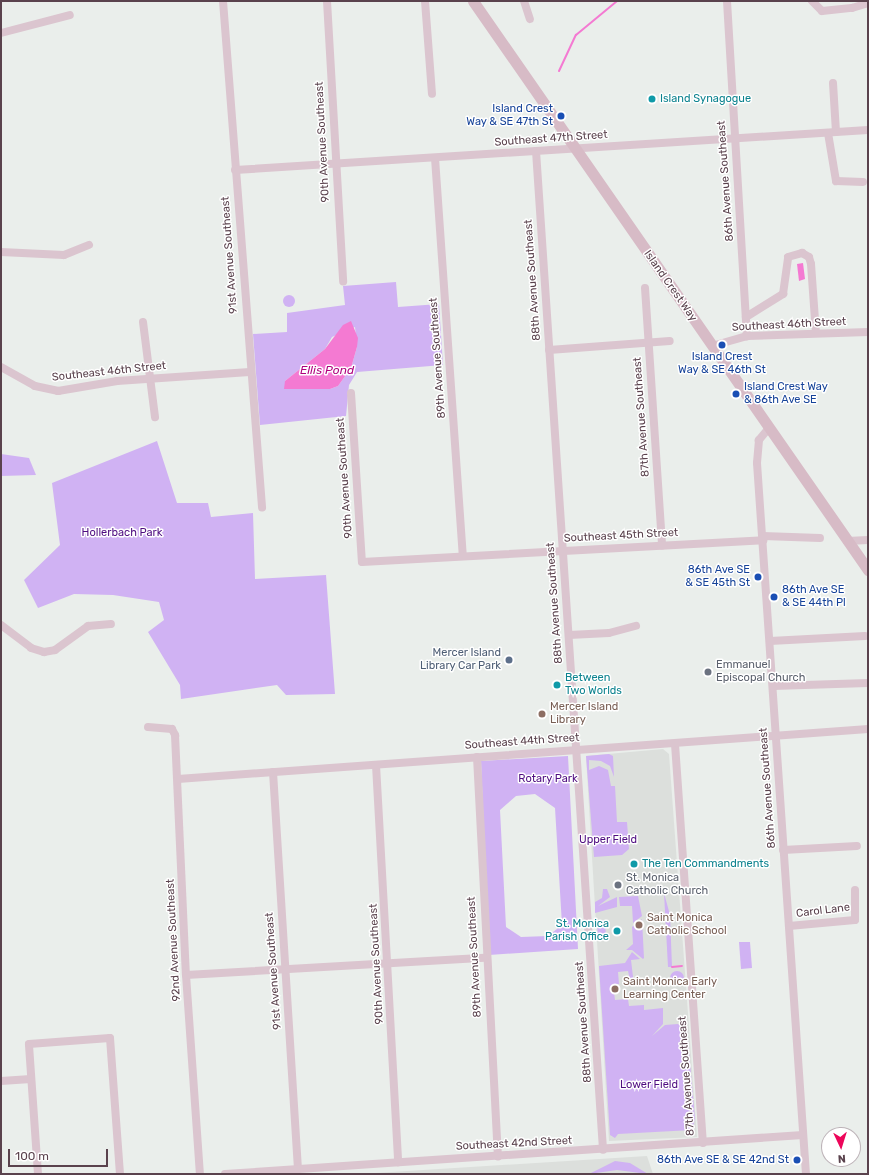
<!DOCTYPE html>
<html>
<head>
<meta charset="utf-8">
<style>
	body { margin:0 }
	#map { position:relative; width:869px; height:1175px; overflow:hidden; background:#eaeeeb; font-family:Rubik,sans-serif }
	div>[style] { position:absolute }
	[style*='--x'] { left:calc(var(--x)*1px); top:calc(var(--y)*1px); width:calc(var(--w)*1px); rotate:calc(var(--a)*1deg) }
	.education>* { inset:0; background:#dcdfdc }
	.green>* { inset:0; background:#d0b2f3 }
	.round { border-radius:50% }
	.water>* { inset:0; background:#f47ad2 }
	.stream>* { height:2px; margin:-1px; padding:0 1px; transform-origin:1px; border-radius:1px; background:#f47ad2 }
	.minor>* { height:8px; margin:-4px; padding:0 4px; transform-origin:4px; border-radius:4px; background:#dbc5cf }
	.secondary>* { height:11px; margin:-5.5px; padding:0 5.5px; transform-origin:5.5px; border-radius:5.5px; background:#d7bbc6 }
	.dots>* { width:11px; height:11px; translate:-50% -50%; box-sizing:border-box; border:2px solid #fff; border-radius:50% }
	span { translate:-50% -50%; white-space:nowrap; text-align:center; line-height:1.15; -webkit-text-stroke:3px #fff; paint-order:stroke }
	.culture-label { font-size:11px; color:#0d838f }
	.left { translate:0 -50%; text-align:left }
	.right { translate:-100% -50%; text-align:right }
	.transit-label { font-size:11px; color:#164399 }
	.street-label { font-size:11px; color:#5a424d }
	.park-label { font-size:11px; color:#4f0d81 }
	.service-label { font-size:11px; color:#4e5e75 }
	.worship-label { font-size:11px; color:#5b616d }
	.education-label { font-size:11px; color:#785e54 }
	.water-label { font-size:12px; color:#af007d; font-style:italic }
	.frame { position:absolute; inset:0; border:2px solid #5a424d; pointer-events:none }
	.north { position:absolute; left:821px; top:1127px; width:40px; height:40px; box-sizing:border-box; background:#fff; border:1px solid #bdb3b8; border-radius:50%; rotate:176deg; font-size:11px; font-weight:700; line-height:16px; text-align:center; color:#5a424d }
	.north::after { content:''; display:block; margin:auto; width:14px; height:18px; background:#ed065a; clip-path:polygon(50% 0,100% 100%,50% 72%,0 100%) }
	.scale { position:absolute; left:8px; top:1149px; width:100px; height:18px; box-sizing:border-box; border:2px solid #5a424d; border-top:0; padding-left:5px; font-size:12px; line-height:14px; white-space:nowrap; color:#5a424d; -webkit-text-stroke:3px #fff; paint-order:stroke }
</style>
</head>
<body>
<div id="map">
	<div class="education">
		<i style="clip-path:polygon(663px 749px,669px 754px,697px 1137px,609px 1141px,586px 756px)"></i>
		<i style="clip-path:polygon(647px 1156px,653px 1174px,360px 1174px)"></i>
	</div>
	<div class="green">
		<i style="clip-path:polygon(evenodd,396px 282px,398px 307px,439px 304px,443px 365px,357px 372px,349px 385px,346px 416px,260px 425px,253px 334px,287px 332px,287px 313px,345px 305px,343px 286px,396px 282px,355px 327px,357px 347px,351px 368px,338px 386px,330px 389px,285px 389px,285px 381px,325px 349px,332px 337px,355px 327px)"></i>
		<i class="round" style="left:283px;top:295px;width:12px;height:12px"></i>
		<i style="clip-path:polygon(157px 441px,177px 503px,208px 503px,211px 517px,253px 513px,255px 579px,326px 575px,335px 694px,286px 695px,277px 685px,181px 699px,180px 685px,148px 632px,164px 620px,159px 602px,113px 595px,74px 594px,38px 608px,24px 580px,60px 545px,52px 483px)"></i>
		<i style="clip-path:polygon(1px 454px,29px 458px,36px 475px,1px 476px)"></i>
		<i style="clip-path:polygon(609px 754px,613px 756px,614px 777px,610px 766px,601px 761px,589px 760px,589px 770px,599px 766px,608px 770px,611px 786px,615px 786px,617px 822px,627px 822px,629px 849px,622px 855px,594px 857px,586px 756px)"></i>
		<i style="clip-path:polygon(evenodd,568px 756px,578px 949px,489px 955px,481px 761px,568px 756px,535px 794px,555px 808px,562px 925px,548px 936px,521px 937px,506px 927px,500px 810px,516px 796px,535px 794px)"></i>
		<i style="clip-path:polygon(603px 889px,607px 889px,610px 897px,598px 906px,617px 897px,617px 907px,595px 913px,595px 902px,602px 898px)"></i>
		<i style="clip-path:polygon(664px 893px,670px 915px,672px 967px,668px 967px)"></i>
		<i style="clip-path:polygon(638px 896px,642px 916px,633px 923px,632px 906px,620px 906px,619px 897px)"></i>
		<i style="clip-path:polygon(642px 919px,644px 958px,643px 959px,632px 950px,626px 950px,633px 944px,632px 927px)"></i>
		<i style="clip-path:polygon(605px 920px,606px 937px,598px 938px,597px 922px)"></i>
		<i style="clip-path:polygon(739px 942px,750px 942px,752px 968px,741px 969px)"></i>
		<i style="clip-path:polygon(632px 952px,640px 959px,631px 960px,634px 985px,631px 985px,628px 971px,618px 972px,619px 984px,613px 984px,615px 1000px,628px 999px,629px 1006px,644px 1005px,644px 1010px,663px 1008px,663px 1024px,652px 1036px,665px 1025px,678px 1024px,687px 1030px,695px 1119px,692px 1130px,618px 1134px,615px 1138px,610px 1135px,599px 966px,625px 963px)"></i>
		<i class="round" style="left:670px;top:971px;width:14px;height:14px"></i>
		<i style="clip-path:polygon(615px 1161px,630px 1163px,648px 1174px,617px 1170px,589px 1174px)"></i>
	</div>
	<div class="water">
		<i style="clip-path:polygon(803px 263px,805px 279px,799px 281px,797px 264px)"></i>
		<i style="clip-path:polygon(351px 321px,358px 338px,357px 347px,351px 368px,338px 386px,330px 389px,284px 389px,285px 381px,325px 349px,343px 325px)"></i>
	</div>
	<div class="stream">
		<i style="--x:559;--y:71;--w:40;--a:-65"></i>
		<i style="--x:576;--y:35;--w:53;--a:-39.7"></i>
		<i style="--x:672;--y:967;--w:10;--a:-6"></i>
	</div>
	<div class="minor">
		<i style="--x:223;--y:1;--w:508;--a:85.59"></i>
		<i style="--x:327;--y:1;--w:281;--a:86.7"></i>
		<i style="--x:425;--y:1;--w:93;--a:85.7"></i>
		<i style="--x:524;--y:1;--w:19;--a:72"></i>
		<i style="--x:727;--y:1;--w:336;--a:86.6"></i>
		<i style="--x:812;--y:1;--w:14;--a:45"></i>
		<i style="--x:822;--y:11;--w:30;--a:-6"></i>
		<i style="--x:852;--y:8;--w:17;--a:-17"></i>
		<i style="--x:1;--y:33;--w:71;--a:-14.6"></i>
		<i style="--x:833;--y:83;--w:49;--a:86.5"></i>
		<i style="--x:828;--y:133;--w:49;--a:80.5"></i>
		<i style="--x:836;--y:181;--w:27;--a:2"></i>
		<i style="--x:536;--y:151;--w:1001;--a:86.16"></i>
		<i style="--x:435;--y:158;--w:399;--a:86"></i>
		<i style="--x:235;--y:170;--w:634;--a:-3.62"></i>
		<i style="--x:1;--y:252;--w:63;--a:2.7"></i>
		<i style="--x:64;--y:255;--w:27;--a:-22"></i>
		<i style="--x:645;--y:288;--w:258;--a:86.2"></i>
		<i style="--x:746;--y:317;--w:44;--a:-31.9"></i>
		<i style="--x:783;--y:294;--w:37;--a:-82"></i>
		<i style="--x:788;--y:257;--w:15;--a:-16"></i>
		<i style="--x:802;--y:253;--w:8;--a:30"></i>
		<i style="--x:809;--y:257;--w:7;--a:74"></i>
		<i style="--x:811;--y:264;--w:69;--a:85.9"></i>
		<i style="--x:143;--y:322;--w:96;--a:82.8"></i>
		<i style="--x:712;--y:346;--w:36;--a:-16"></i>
		<i style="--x:747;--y:336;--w:121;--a:-1.9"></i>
		<i style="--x:549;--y:350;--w:121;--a:-4.3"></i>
		<i style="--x:1;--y:367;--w:39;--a:29"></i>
		<i style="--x:35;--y:386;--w:24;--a:12"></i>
		<i style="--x:58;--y:391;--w:60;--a:-9.6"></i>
		<i style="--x:117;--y:381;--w:133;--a:-3.9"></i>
		<i style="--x:351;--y:393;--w:169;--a:86.3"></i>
		<i style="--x:362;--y:562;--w:402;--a:-3.1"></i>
		<i style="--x:769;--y:428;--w:16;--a:130"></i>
		<i style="--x:759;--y:440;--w:23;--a:95"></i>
		<i style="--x:757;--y:463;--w:713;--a:86.06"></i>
		<i style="--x:763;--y:536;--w:57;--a:2"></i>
		<i style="--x:847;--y:541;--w:21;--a:-3"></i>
		<i style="--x:1;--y:625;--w:38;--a:37"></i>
		<i style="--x:31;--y:648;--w:14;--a:17"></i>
		<i style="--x:44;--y:652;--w:11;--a:-10"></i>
		<i style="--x:55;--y:650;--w:41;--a:-36"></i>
		<i style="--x:88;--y:626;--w:23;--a:-5"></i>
		<i style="--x:569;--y:635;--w:40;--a:-2.9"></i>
		<i style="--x:609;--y:633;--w:28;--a:-15"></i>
		<i style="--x:770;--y:641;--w:95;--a:-3"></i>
		<i style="--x:773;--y:686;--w:95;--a:-1.8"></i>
		<i style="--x:148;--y:727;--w:24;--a:5"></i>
		<i style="--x:172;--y:729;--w:7;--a:63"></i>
		<i style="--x:175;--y:735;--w:240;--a:87.4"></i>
		<i style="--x:186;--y:975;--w:199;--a:86"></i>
		<i style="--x:675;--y:744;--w:400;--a:86"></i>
		<i style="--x:477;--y:757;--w:400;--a:87"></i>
		<i style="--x:376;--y:765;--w:398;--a:86.8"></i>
		<i style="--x:273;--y:772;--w:398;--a:86.4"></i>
		<i style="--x:178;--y:779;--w:692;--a:-4.14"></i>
		<i style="--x:783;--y:850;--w:74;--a:-3.1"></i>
		<i style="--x:789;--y:926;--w:66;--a:-5.2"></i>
		<i style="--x:855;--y:920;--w:30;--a:-90"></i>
		<i style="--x:186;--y:975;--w:299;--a:-3.3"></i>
		<i style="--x:1;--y:1081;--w:30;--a:-4"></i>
		<i style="--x:38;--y:1174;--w:130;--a:-94"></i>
		<i style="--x:29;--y:1044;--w:81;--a:-4.2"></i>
		<i style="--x:110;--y:1038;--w:136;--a:85.8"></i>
		<i style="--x:225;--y:1174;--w:579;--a:-3.86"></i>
	</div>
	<div class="secondary">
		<i style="--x:473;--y:1;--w:693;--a:55.23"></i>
	</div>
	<div class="dots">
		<i style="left:652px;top:99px;background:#0f9aa8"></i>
		<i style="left:561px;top:116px;background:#1a4fb4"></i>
		<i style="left:722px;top:345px;background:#1a4fb4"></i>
		<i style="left:736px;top:394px;background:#1a4fb4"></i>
		<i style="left:758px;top:577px;background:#1a4fb4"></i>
		<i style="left:774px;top:597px;background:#1a4fb4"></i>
		<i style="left:509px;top:660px;background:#5c6f8a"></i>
		<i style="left:708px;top:672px;background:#6b7280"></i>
		<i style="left:557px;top:685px;background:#0f9aa8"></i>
		<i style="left:542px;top:714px;background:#8d6e63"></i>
		<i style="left:634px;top:864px;background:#0f9aa8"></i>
		<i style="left:618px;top:885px;background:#6b7280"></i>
		<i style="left:639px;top:925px;background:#8d6e63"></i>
		<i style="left:617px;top:931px;background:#0f9aa8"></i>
		<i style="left:615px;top:989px;background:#8d6e63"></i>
		<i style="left:797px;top:1160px;background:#1a4fb4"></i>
	</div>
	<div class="culture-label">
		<span class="left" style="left:660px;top:99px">Island Synagogue</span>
		<span class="left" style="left:565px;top:685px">Between<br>Two Worlds</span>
		<span class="left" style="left:642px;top:864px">The Ten Commandments</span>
		<span class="right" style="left:609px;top:931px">St. Monica<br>Parish Office</span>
	</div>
	<div class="transit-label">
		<span class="right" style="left:553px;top:116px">Island Crest<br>Way &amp; SE 47th St</span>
		<span style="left:722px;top:364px">Island Crest<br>Way &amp; SE 46th St</span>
		<span class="left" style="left:744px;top:394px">Island Crest Way<br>&amp; 86th Ave SE</span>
		<span class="right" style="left:750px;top:577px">86th Ave SE<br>&amp; SE 45th St</span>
		<span class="left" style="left:782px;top:597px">86th Ave SE<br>&amp; SE 44th Pl</span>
		<span class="right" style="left:789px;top:1160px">86th Ave SE &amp; SE 42nd St</span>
	</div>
	<div class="street-label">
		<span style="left:551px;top:139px;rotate:-4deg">Southeast 47th Street</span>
		<span style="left:323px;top:142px;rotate:-93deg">90th Avenue Southeast</span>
		<span style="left:726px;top:181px;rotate:-94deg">86th Avenue Southeast</span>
		<span style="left:230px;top:255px;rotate:-94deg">91st Avenue Southeast</span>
		<span style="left:533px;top:280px;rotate:-94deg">88th Avenue Southeast</span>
		<span style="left:670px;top:286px;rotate:55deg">Island Crest Way</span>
		<span style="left:789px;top:325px;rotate:-3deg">Southeast 46th Street</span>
		<span style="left:438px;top:358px;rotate:-94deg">89th Avenue Southeast</span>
		<span style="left:109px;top:372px;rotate:-6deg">Southeast 46th Street</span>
		<span style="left:642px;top:417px;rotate:-94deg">87th Avenue Southeast</span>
		<span style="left:345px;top:478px;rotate:-94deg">90th Avenue Southeast</span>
		<span style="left:621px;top:536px;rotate:-3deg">Southeast 45th Street</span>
		<span style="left:555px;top:603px;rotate:-94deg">88th Avenue Southeast</span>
		<span style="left:522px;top:742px;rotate:-4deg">Southeast 44th Street</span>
		<span style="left:768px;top:788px;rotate:-94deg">86th Avenue Southeast</span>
		<span style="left:823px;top:911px;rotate:-7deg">Carol Lane</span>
		<span style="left:174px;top:940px;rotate:-93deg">92nd Avenue Southeast</span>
		<span style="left:475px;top:957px;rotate:-93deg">89th Avenue Southeast</span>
		<span style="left:377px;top:964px;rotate:-93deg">90th Avenue Southeast</span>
		<span style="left:274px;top:971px;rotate:-94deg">91st Avenue Southeast</span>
		<span style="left:584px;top:1022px;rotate:-94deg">88th Avenue Southeast</span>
		<span style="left:687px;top:1076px;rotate:-94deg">87th Avenue Southeast</span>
		<span style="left:514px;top:1144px;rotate:-3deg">Southeast 42nd Street</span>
	</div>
	<div class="park-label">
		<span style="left:122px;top:533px">Hollerbach Park</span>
		<span style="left:548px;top:779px">Rotary Park</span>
		<span style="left:608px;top:840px">Upper Field</span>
		<span style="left:649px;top:1085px">Lower Field</span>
	</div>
	<div class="service-label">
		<span class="right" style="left:501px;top:660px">Mercer Island<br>Library Car Park</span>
	</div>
	<div class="worship-label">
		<span class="left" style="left:716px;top:672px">Emmanuel<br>Episcopal Church</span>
		<span class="left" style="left:626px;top:885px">St. Monica<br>Catholic Church</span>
	</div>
	<div class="education-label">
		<span class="left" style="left:550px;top:714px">Mercer Island<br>Library</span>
		<span class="left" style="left:647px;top:925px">Saint Monica<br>Catholic School</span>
		<span class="left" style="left:623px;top:989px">Saint Monica Early<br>Learning Center</span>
	</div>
	<div class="water-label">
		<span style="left:327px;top:371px">Ellis Pond</span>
	</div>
	<div class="frame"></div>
	<div class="north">N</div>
	<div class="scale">100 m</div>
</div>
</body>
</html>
